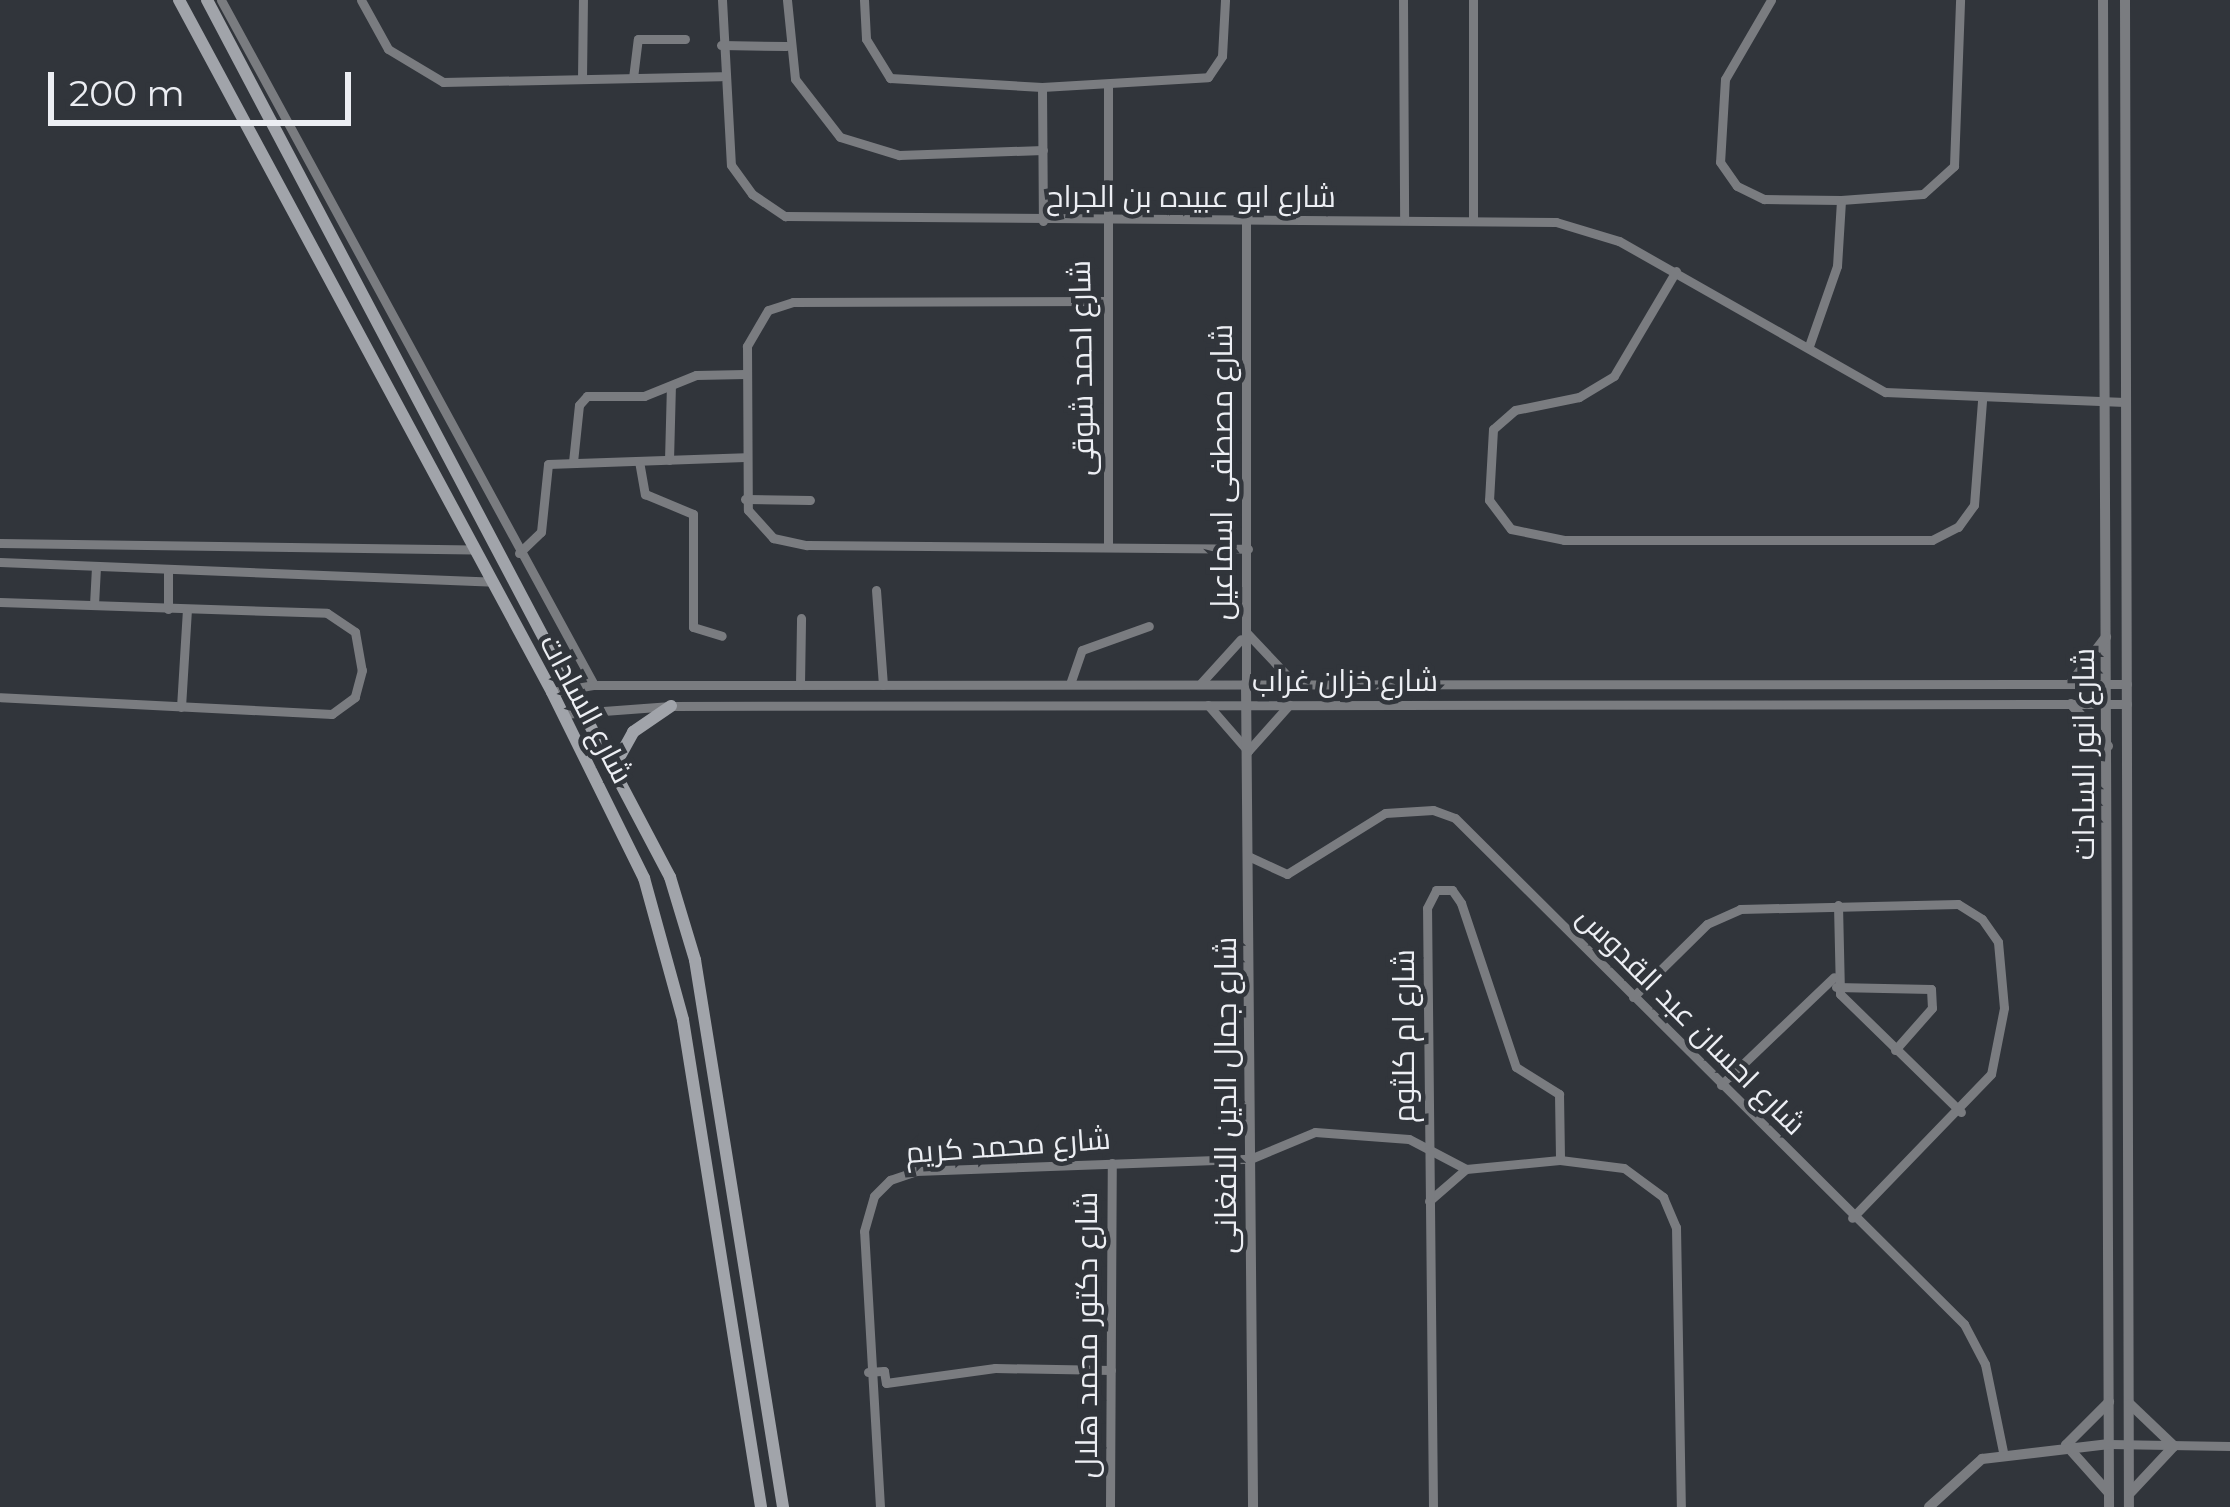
<!DOCTYPE html>
<html>
<head>
<meta charset="utf-8">
<style>
	body { margin:0 }
	#map { position:relative; width:2230px; height:1507px; overflow:hidden; background:#31353b; font-family:Montserrat,Cairo,sans-serif }
	div>[style] { position:absolute }
	[style*='--x'] { left:calc(var(--x)*1px); top:calc(var(--y)*1px); width:calc(var(--w)*1px); rotate:calc(var(--a)*1deg) }
	.minor>* { height:9px; margin:-4.5px; padding:0 4.5px; transform-origin:4.5px; border-radius:4.5px; background:#7a7c80 }
	.tertiary>* { height:10px; margin:-5px; padding:0 5px; transform-origin:5px; border-radius:5px; background:#7a7c80 }
	.secondary>* { height:12px; margin:-6px; padding:0 6px; transform-origin:6px; border-radius:6px; background:#a1a4aa }
	span { translate:-50% -50%; white-space:nowrap; text-align:center; line-height:1.15; -webkit-text-stroke:9px #31353b; paint-order:stroke }
	.street-label { font-size:30px; color:#eceef3 }
	.scale { position:absolute; left:48px; top:72px; width:303px; height:54px; box-sizing:border-box; border:6px solid #eceef3; border-top:0; padding-left:15px; font-size:36px; line-height:42px; white-space:nowrap; color:#eceef3; -webkit-text-stroke:9px #31353b; paint-order:stroke }
</style>
</head>
<body>
<div id="map">
	<div class="minor">
		<i style="--x:221;--y:0;--w:780;--a:61.43"></i>
		<i style="--x:361;--y:0;--w:56;--a:61.1"></i>
		<i style="--x:388;--y:49;--w:64;--a:31"></i>
		<i style="--x:443;--y:82;--w:278;--a:-1.2"></i>
		<i style="--x:722;--y:0;--w:165;--a:86.9"></i>
		<i style="--x:731;--y:165;--w:36;--a:54"></i>
		<i style="--x:752;--y:194;--w:40;--a:34"></i>
		<i style="--x:785;--y:216;--w:771;--a:0.45"></i>
		<i style="--x:1556;--y:222;--w:66;--a:16.8"></i>
		<i style="--x:1619;--y:241;--w:306;--a:29.6"></i>
		<i style="--x:1885;--y:392;--w:240;--a:2.4"></i>
		<i style="--x:787;--y:0;--w:79;--a:84.2"></i>
		<i style="--x:795;--y:79;--w:73;--a:52.2"></i>
		<i style="--x:840;--y:137;--w:62;--a:17"></i>
		<i style="--x:899;--y:155;--w:144;--a:-2"></i>
		<i style="--x:864;--y:0;--w:39;--a:87"></i>
		<i style="--x:866;--y:39;--w:46;--a:58.4"></i>
		<i style="--x:890;--y:78;--w:152;--a:3.4"></i>
		<i style="--x:1042;--y:87;--w:166;--a:-3.4"></i>
		<i style="--x:1208;--y:77;--w:25;--a:-56"></i>
		<i style="--x:1222;--y:56;--w:56;--a:-86.9"></i>
		<i style="--x:1403;--y:0;--w:220;--a:89.7"></i>
		<i style="--x:1473;--y:0;--w:220;--a:90"></i>
		<i style="--x:1771;--y:0;--w:91;--a:120.2"></i>
		<i style="--x:1725;--y:79;--w:83;--a:93.4"></i>
		<i style="--x:1720;--y:162;--w:29;--a:55"></i>
		<i style="--x:1737;--y:186;--w:30;--a:26"></i>
		<i style="--x:1764;--y:199;--w:77;--a:0.7"></i>
		<i style="--x:1841;--y:200;--w:82;--a:-4.2"></i>
		<i style="--x:1923;--y:194;--w:42;--a:-42.1"></i>
		<i style="--x:1954;--y:166;--w:166;--a:-87.9"></i>
		<i style="--x:721;--y:45;--w:65;--a:0.9"></i>
		<i style="--x:633;--y:78;--w:39;--a:-83"></i>
		<i style="--x:638;--y:39;--w:47;--a:0"></i>
		<i style="--x:582;--y:79;--w:79;--a:-89.3"></i>
		<i style="--x:1042;--y:87;--w:134;--a:89.6"></i>
		<i style="--x:1108;--y:87;--w:457;--a:90"></i>
		<i style="--x:1676;--y:271;--w:122;--a:120.6"></i>
		<i style="--x:1614;--y:376;--w:41;--a:149"></i>
		<i style="--x:1579;--y:397;--w:65;--a:168.5"></i>
		<i style="--x:1515;--y:410;--w:29;--a:139"></i>
		<i style="--x:1493;--y:429;--w:71;--a:93.2"></i>
		<i style="--x:1489;--y:500;--w:36;--a:53"></i>
		<i style="--x:1511;--y:529;--w:54;--a:11.7"></i>
		<i style="--x:1564;--y:540;--w:368;--a:0"></i>
		<i style="--x:1932;--y:540;--w:29;--a:-27"></i>
		<i style="--x:1958;--y:527;--w:27;--a:-54"></i>
		<i style="--x:1974;--y:505;--w:105;--a:-85.6"></i>
		<i style="--x:1105;--y:301;--w:312;--a:179.8"></i>
		<i style="--x:793;--y:302;--w:26;--a:162"></i>
		<i style="--x:768;--y:310;--w:42;--a:120.3"></i>
		<i style="--x:747;--y:346;--w:164;--a:89.7"></i>
		<i style="--x:748;--y:510;--w:38;--a:48"></i>
		<i style="--x:773;--y:538;--w:35;--a:12"></i>
		<i style="--x:807;--y:545;--w:441;--a:0.5"></i>
		<i style="--x:1809;--y:346;--w:85;--a:-70.7"></i>
		<i style="--x:1837;--y:266;--w:66;--a:-86.5"></i>
		<i style="--x:669;--y:460;--w:74;--a:-88.5"></i>
		<i style="--x:639;--y:461;--w:34;--a:80"></i>
		<i style="--x:645;--y:494;--w:52;--a:22.6"></i>
		<i style="--x:693;--y:514;--w:113;--a:90"></i>
		<i style="--x:693;--y:627;--w:30;--a:17"></i>
		<i style="--x:573;--y:462;--w:57;--a:-84"></i>
		<i style="--x:579;--y:405;--w:12;--a:-48"></i>
		<i style="--x:587;--y:396;--w:57;--a:0"></i>
		<i style="--x:644;--y:396;--w:56;--a:-22"></i>
		<i style="--x:696;--y:375;--w:49;--a:-1.2"></i>
		<i style="--x:745;--y:499;--w:65;--a:0.9"></i>
		<i style="--x:0;--y:543;--w:473;--a:0.8"></i>
		<i style="--x:519;--y:553;--w:30;--a:-44"></i>
		<i style="--x:541;--y:532;--w:68;--a:-84.1"></i>
		<i style="--x:548;--y:464;--w:197;--a:-2"></i>
		<i style="--x:0;--y:562;--w:488;--a:2.3"></i>
		<i style="--x:168;--y:572;--w:37;--a:90"></i>
		<i style="--x:876;--y:590;--w:95;--a:85.8"></i>
		<i style="--x:0;--y:602;--w:327;--a:1.9"></i>
		<i style="--x:327;--y:613;--w:34;--a:34"></i>
		<i style="--x:355;--y:632;--w:39;--a:80"></i>
		<i style="--x:362;--y:670;--w:28;--a:105"></i>
		<i style="--x:355;--y:697;--w:29;--a:144"></i>
		<i style="--x:332;--y:714;--w:332;--a:-177.1"></i>
		<i style="--x:94;--y:605;--w:38;--a:-87"></i>
		<i style="--x:1246;--y:632;--w:71;--a:46.7"></i>
		<i style="--x:1201;--y:683;--w:59;--a:-47.7"></i>
		<i style="--x:1246;--y:683;--w:462;--a:-90"></i>
		<i style="--x:1070;--y:684;--w:36;--a:-71"></i>
		<i style="--x:1082;--y:650;--w:71;--a:-19.7"></i>
		<i style="--x:800;--y:685;--w:67;--a:-89.1"></i>
		<i style="--x:552;--y:692;--w:43;--a:-9.5"></i>
		<i style="--x:594;--y:685;--w:1533;--a:-0.04"></i>
		<i style="--x:1208;--y:705;--w:61;--a:49"></i>
		<i style="--x:1248;--y:751;--w:62;--a:-48.3"></i>
		<i style="--x:181;--y:707;--w:97;--a:-86.5"></i>
		<i style="--x:563;--y:714;--w:108;--a:-4.2"></i>
		<i style="--x:671;--y:706;--w:1456;--a:-0.08"></i>
		<i style="--x:1248;--y:856;--w:43;--a:24.8"></i>
		<i style="--x:1287;--y:874;--w:115;--a:-31.9"></i>
		<i style="--x:1385;--y:813;--w:48;--a:-3.6"></i>
		<i style="--x:1433;--y:810;--w:23;--a:20"></i>
		<i style="--x:1455;--y:818;--w:718;--a:44.83"></i>
		<i style="--x:1964;--y:1324;--w:45;--a:62.3"></i>
		<i style="--x:1985;--y:1364;--w:90;--a:78.4"></i>
		<i style="--x:1838;--y:905;--w:89;--a:88.7"></i>
		<i style="--x:1840;--y:994;--w:169;--a:44.3"></i>
		<i style="--x:1836;--y:987;--w:95;--a:1.2"></i>
		<i style="--x:1931;--y:989;--w:19;--a:87"></i>
		<i style="--x:1932;--y:1008;--w:56;--a:131.4"></i>
		<i style="--x:1633;--y:997;--w:104;--a:-44.6"></i>
		<i style="--x:1707;--y:924;--w:36;--a:-24"></i>
		<i style="--x:1740;--y:909;--w:218;--a:-1.3"></i>
		<i style="--x:1958;--y:904;--w:28;--a:32"></i>
		<i style="--x:1982;--y:919;--w:28;--a:55"></i>
		<i style="--x:1998;--y:942;--w:66;--a:84.8"></i>
		<i style="--x:2004;--y:1008;--w:67;--a:101.1"></i>
		<i style="--x:1991;--y:1074;--w:200;--a:134"></i>
		<i style="--x:1721;--y:1085;--w:156;--a:-43.7"></i>
		<i style="--x:1429;--y:1201;--w:49;--a:-40.9"></i>
		<i style="--x:1466;--y:1169;--w:94;--a:-5.5"></i>
		<i style="--x:1560;--y:1160;--w:64;--a:7.1"></i>
		<i style="--x:1624;--y:1168;--w:49;--a:36.6"></i>
		<i style="--x:1663;--y:1197;--w:33;--a:67"></i>
		<i style="--x:1676;--y:1227;--w:280;--a:89"></i>
		<i style="--x:868;--y:1372;--w:16;--a:-4"></i>
		<i style="--x:884;--y:1371;--w:12;--a:81"></i>
		<i style="--x:886;--y:1383;--w:110;--a:-7.8"></i>
		<i style="--x:995;--y:1368;--w:116;--a:1"></i>
		<i style="--x:2109;--y:1444;--w:121;--a:0.9"></i>
		<i style="--x:880;--y:1507;--w:276;--a:-93.3"></i>
		<i style="--x:864;--y:1231;--w:36;--a:-74"></i>
		<i style="--x:874;--y:1196;--w:23;--a:-45"></i>
		<i style="--x:890;--y:1180;--w:28;--a:-19"></i>
		<i style="--x:916;--y:1171;--w:334;--a:-2.1"></i>
		<i style="--x:1250;--y:1159;--w:70;--a:-22.6"></i>
		<i style="--x:1315;--y:1132;--w:94;--a:4.3"></i>
		<i style="--x:1409;--y:1139;--w:64;--a:27.8"></i>
		<i style="--x:1110;--y:1507;--w:344;--a:-89.7"></i>
		<i style="--x:1433;--y:1507;--w:599;--a:-90.57"></i>
		<i style="--x:1427;--y:908;--w:20;--a:-63"></i>
		<i style="--x:1436;--y:890;--w:16;--a:0"></i>
		<i style="--x:1452;--y:890;--w:16;--a:55"></i>
		<i style="--x:1461;--y:903;--w:173;--a:71.5"></i>
		<i style="--x:1516;--y:1067;--w:51;--a:32.1"></i>
		<i style="--x:1559;--y:1094;--w:66;--a:89.1"></i>
	</div>
	<div class="tertiary">
		<i style="--x:2103;--y:0;--w:1507;--a:89.77"></i>
		<i style="--x:2125;--y:0;--w:1507;--a:89.85"></i>
		<i style="--x:1246;--y:683;--w:824;--a:89.51"></i>
		<i style="--x:2071;--y:683;--w:58;--a:-52.7"></i>
		<i style="--x:2071;--y:704;--w:56;--a:48.6"></i>
		<i style="--x:2130;--y:1404;--w:61;--a:43.7"></i>
		<i style="--x:2174;--y:1446;--w:63;--a:133.1"></i>
		<i style="--x:2108;--y:1492;--w:63;--a:-131.8"></i>
		<i style="--x:2066;--y:1445;--w:61;--a:-45"></i>
		<i style="--x:1929;--y:1507;--w:72;--a:-42.2"></i>
		<i style="--x:1982;--y:1459;--w:128;--a:-6.7"></i>
	</div>
	<div class="secondary">
		<i style="--x:179;--y:0;--w:786;--a:61.67"></i>
		<i style="--x:552;--y:692;--w:208;--a:63.7"></i>
		<i style="--x:644;--y:878;--w:147;--a:74.6"></i>
		<i style="--x:683;--y:1020;--w:493;--a:80.9"></i>
		<i style="--x:207;--y:0;--w:992;--a:62.17"></i>
		<i style="--x:670;--y:877;--w:87;--a:73.2"></i>
		<i style="--x:695;--y:960;--w:554;--a:80.86"></i>
		<i style="--x:615;--y:765;--w:38;--a:-61"></i>
		<i style="--x:633;--y:732;--w:46;--a:-34.4"></i>
	</div>
	<div class="street-label">
		<span style="left:1191px;top:197px">شارع ابو عبيده بن الجراح</span>
		<span style="left:1082px;top:368px;rotate:-91deg">شارع احمد شوقى</span>
		<span style="left:1222px;top:472px;rotate:-90deg">شارع مصطفى اسماعيل</span>
		<span style="left:1345px;top:681px">شارع خزان غراب</span>
		<span style="left:586px;top:709px;rotate:62deg">شارع السادات</span>
		<span style="left:2084px;top:754px;rotate:-90deg">شارع انور السادات</span>
		<span style="left:1691px;top:1021px;rotate:45deg">شارع احسان عبد القدوس</span>
		<span style="left:1404px;top:1036px;rotate:-90deg">شارع ام كلثوم</span>
		<span style="left:1226px;top:1095px;rotate:-90deg">شارع جمال الدين الافغانى</span>
		<span style="left:1008px;top:1146px;rotate:-4deg">شارع محمد كريم</span>
		<span style="left:1087px;top:1335px;rotate:-90deg">شارع دكتور محمد هلال</span>
	</div>
	<div class="scale">200 m</div>
</div>
</body>
</html>
